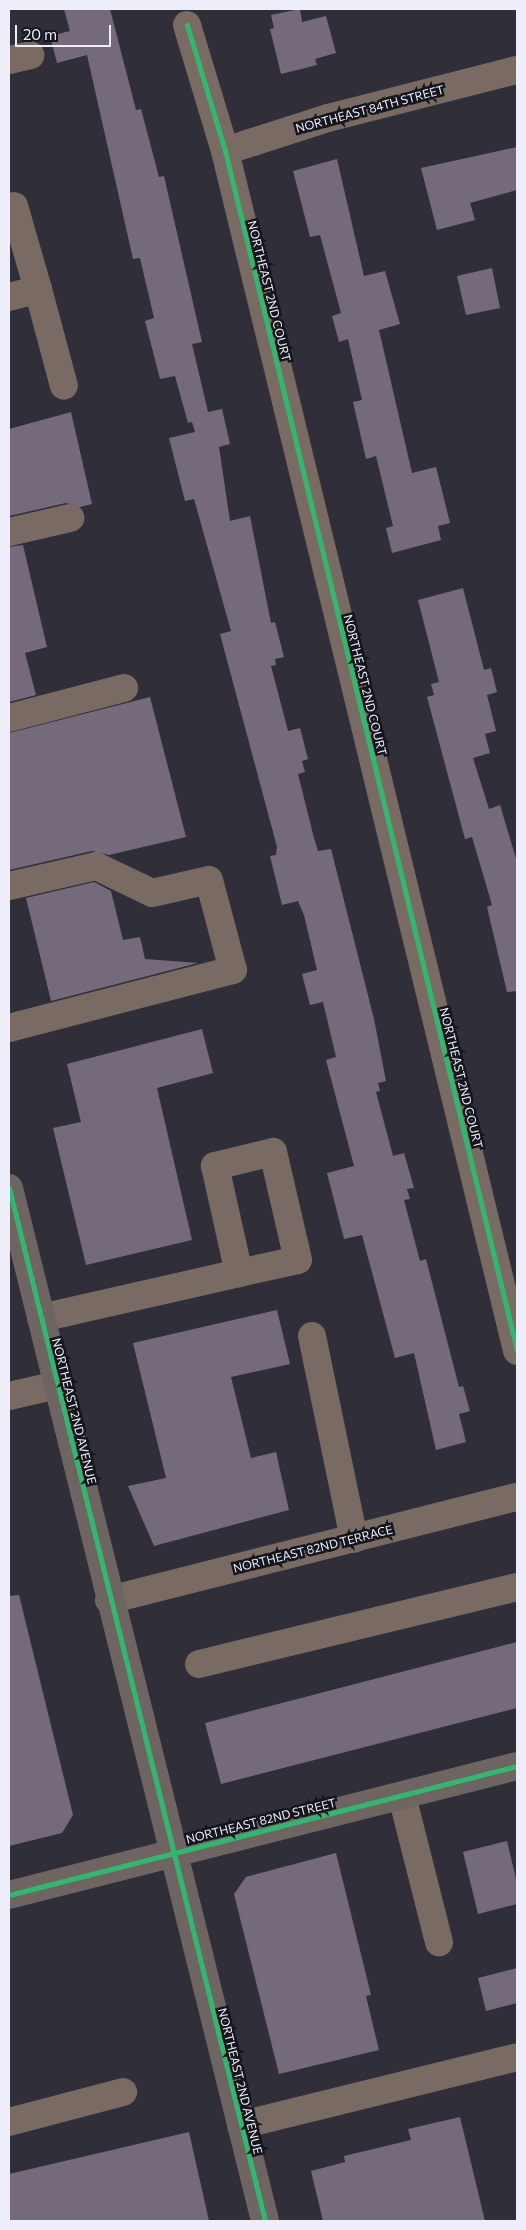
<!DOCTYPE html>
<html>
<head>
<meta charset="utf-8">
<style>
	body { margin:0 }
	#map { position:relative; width:526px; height:2230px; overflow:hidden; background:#302f39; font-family:Commissioner,sans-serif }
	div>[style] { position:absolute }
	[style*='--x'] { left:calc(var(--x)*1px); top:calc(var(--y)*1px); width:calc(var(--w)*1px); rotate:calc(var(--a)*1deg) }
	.building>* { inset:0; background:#746a7c }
	.minor>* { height:28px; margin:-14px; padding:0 14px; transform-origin:14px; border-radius:14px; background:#796a63 }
	.major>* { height:28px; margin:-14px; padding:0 14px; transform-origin:14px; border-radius:14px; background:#6e6562 }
	.cycleway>* { height:5px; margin:-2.5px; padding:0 2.5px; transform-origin:2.5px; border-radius:2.5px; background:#33b770 }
	span { translate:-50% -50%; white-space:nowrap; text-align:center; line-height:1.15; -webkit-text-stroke:5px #15151d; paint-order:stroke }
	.street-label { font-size:12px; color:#eeeefa }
	.frame { position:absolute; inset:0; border:10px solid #eeeefa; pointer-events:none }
	.scale { position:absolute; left:15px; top:25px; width:96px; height:22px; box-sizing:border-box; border:2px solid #eeeefa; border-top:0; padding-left:6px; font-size:15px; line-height:18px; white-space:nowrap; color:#eeeefa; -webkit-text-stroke:4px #15151d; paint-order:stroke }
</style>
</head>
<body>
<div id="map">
	<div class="building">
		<i style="clip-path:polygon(64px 9px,110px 9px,136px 110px,141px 109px,159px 177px,164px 176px,202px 342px,192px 344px,208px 412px,222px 409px,230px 444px,219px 447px,230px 521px,250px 516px,271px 623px,275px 622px,284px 657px,275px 659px,276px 665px,271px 666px,288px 731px,300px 728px,308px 759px,302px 761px,305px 772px,298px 774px,314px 838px,318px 851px,331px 849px,374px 1019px,386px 1081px,378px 1083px,380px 1091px,376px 1092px,393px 1156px,404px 1153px,414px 1188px,407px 1189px,410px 1199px,404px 1200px,420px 1261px,426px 1259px,459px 1387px,463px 1386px,470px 1411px,459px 1414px,466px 1442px,436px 1450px,414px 1353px,395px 1358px,362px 1235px,344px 1239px,327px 1173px,354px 1166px,326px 1060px,336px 1057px,323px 1002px,310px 1005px,302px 974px,317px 970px,304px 915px,298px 901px,282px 905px,270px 856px,276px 855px,277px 847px,220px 634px,231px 631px,194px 499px,185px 501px,169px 438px,195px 432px,192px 422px,188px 423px,175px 376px,160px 379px,145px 321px,154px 318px,140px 258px,133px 259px,87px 55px,57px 63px,50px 36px,70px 31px)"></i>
		<i style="clip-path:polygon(300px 9px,302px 22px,326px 16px,336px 53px,315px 59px,317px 65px,281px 74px,270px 29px,274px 28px,271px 15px)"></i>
		<i style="clip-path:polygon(517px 147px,517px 190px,470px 203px,475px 220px,437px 230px,421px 168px)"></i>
		<i style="clip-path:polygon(337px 159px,364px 276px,385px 271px,400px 324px,379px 330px,412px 473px,436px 467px,450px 523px,438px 526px,441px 540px,392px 553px,386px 528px,393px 526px,376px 456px,366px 459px,353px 402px,362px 400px,348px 339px,339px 342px,332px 316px,341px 313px,320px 235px,310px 237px,293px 171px)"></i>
		<i style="clip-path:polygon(492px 268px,500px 308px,466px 315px,457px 276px)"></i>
		<i style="clip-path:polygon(71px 412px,92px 504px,80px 507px,66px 503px,9px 516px,9px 429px)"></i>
		<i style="clip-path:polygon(23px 545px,47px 647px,25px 653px,36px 695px,9px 702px,9px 547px)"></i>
		<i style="clip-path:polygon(463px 588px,484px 670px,491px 668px,497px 692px,487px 695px,496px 731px,485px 734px,490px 753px,473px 758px,489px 809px,500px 805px,517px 862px,517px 991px,507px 992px,487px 907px,492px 905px,472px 837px,465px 839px,427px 697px,434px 695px,431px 684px,439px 682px,418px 600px)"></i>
		<i style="clip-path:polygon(150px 697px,186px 837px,109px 855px,92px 851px,9px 870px,9px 733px)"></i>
		<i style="clip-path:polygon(94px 882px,111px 891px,123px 940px,140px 937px,145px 959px,198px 963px,51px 1001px,26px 898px)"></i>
		<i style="clip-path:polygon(202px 1029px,213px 1073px,157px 1088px,192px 1240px,86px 1265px,53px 1128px,81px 1122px,67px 1064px)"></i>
		<i style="clip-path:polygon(277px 1310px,290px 1364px,231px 1377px,251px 1458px,276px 1452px,289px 1510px,154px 1546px,128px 1486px,166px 1478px,133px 1343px)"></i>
		<i style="clip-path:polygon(19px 1595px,73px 1815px,62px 1833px,9px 1846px,9px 1596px)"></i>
		<i style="clip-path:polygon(517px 1642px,517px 1708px,221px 1784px,205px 1723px)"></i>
		<i style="clip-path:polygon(507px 1841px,517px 1883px,517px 1904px,478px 1914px,463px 1852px)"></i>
		<i style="clip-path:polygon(336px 1853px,371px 1995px,366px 1996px,379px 2050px,279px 2074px,234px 1894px,246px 1877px)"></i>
		<i style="clip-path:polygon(517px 1968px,517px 2003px,486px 2011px,478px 1978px)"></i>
		<i style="clip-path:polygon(460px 2117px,485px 2221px,323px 2221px,311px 2171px,345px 2162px,344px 2156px,411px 2140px,408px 2129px)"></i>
		<i style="clip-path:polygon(189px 2132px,209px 2221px,9px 2221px,9px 2174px)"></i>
	</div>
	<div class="minor">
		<i style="--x:187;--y:25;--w:132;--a:73.2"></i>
		<i style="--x:225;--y:151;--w:1235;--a:76.32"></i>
		<i style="--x:9;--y:60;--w:22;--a:-13"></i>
		<i style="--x:225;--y:151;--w:108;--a:-17.8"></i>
		<i style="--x:328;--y:118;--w:195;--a:-14.3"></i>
		<i style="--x:14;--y:206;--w:86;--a:73.9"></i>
		<i style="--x:9;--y:297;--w:30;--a:-15"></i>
		<i style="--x:38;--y:289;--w:100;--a:75"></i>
		<i style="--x:9;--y:532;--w:63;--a:-12.9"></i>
		<i style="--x:9;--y:718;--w:119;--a:-14.6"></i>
		<i style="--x:9;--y:886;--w:89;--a:-12.9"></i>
		<i style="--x:96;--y:866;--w:62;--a:25.7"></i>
		<i style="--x:152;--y:893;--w:58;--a:-12.8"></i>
		<i style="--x:209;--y:880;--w:93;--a:75.1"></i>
		<i style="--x:233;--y:970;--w:231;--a:165.5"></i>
		<i style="--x:41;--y:1318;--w:203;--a:-12.8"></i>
		<i style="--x:239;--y:1273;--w:60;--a:-12.4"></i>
		<i style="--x:298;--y:1260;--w:111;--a:-103"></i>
		<i style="--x:273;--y:1152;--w:60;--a:166.4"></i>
		<i style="--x:215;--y:1166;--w:110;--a:77.4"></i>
		<i style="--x:312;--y:1336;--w:207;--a:78.3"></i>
		<i style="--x:9;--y:1396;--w:49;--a:-12.9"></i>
		<i style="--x:109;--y:1600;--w:421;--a:-14.2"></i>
		<i style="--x:199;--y:1664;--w:327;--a:-13.6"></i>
		<i style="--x:402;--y:1796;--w:151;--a:75.8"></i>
		<i style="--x:9;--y:2122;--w:118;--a:-14.7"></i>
		<i style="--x:241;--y:2125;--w:284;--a:-13.8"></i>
	</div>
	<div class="major">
		<i style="--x:9;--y:1188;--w:1064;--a:76.08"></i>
		<i style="--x:9;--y:1895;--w:524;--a:-14.25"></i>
	</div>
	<div class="cycleway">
		<i style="--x:187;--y:25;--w:132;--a:73.2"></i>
		<i style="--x:225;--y:151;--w:1235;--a:76.32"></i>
		<i style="--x:9;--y:1188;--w:1064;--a:76.08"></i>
		<i style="--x:9;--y:1895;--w:524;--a:-14.25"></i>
	</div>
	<div class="street-label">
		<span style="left:370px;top:109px;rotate:-15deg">NORTHEAST 84TH STREET</span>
		<span style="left:269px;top:291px;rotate:76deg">NORTHEAST 2ND COURT</span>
		<span style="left:365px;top:685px;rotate:76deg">NORTHEAST 2ND COURT</span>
		<span style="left:461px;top:1078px;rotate:76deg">NORTHEAST 2ND COURT</span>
		<span style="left:74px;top:1411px;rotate:76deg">NORTHEAST 2ND AVENUE</span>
		<span style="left:313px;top:1549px;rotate:-14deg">NORTHEAST 82ND TERRACE</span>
		<span style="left:261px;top:1821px;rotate:-14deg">NORTHEAST 82ND STREET</span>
		<span style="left:240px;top:2081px;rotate:76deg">NORTHEAST 2ND AVENUE</span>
	</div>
	<div class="frame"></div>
	<div class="scale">20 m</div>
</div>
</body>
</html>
